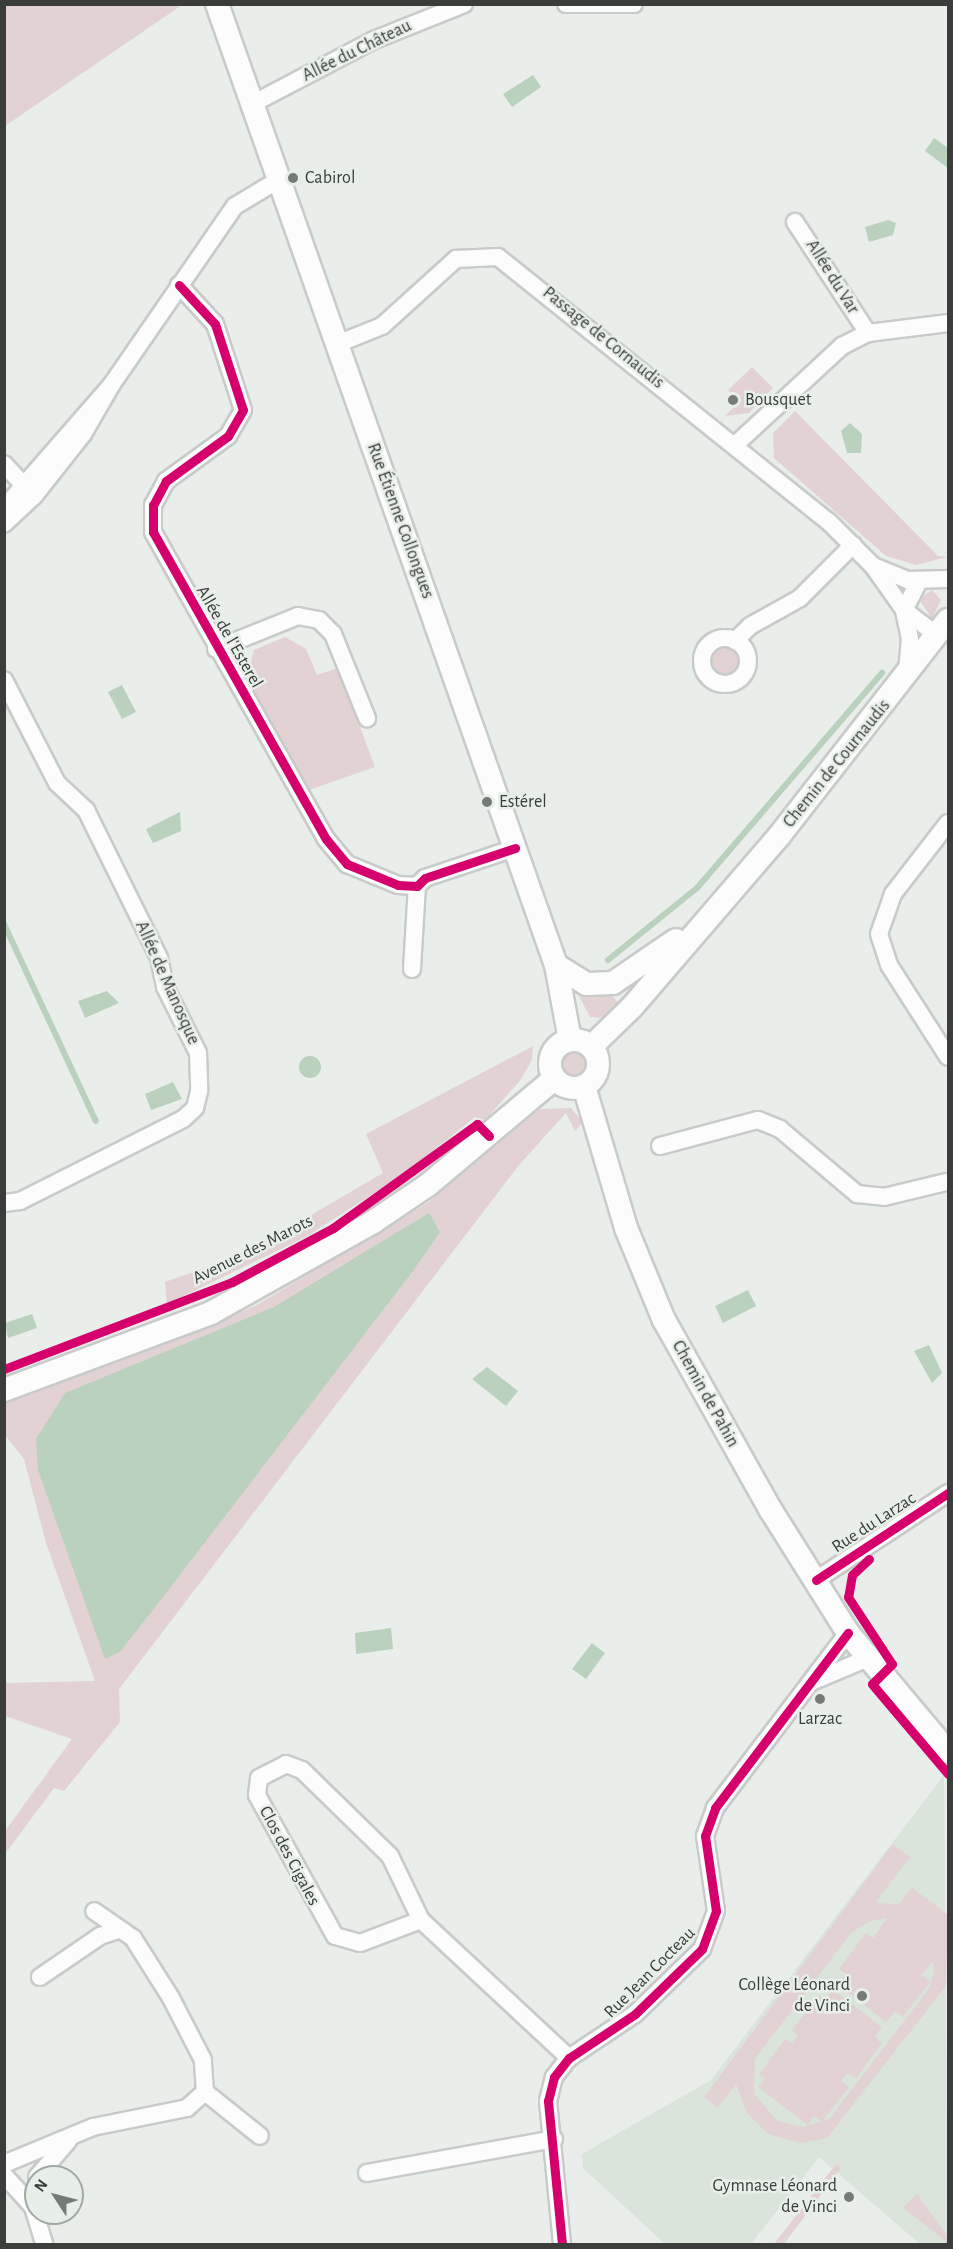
<!DOCTYPE html>
<html>
<head>
<meta charset="utf-8">
<style>
	body { margin:0 }
	#map { position:relative; width:953px; height:2249px; overflow:hidden; background:#e9eeea; font-family:"Alegreya Sans",sans-serif }
	div>[style] { position:absolute }
	[style*='--x'] { left:calc(var(--x)*1px); top:calc(var(--y)*1px); width:calc(var(--w)*1px); rotate:calc(var(--a)*1deg) }
	.built>* { inset:0; background:#dae4db }
	.green>* { inset:0; background:#e2d2d4 }
	.round { border-radius:50% }
	.water>* { inset:0; background:#b9d1bd }
	.stream>* { height:6px; margin:-3px; padding:0 3px; transform-origin:3px; border-radius:3px; background:#b9d1bd }
	.roads { filter:drop-shadow(2px 0 #c8cbc9) drop-shadow(-2px 0 #c8cbc9) drop-shadow(0 2px #c8cbc9) drop-shadow(0 -2px #c8cbc9) }
	.street>* { height:16px; margin:-8px; padding:0 8px; transform-origin:8px; border-radius:8px; background:#fcfcfc }
	.street>.ring { margin:-8px; padding:0; box-sizing:content-box; background:none; border:16px solid #fcfcfc; border-radius:50% }
	.secondary>* { height:22px; margin:-11px; padding:0 11px; transform-origin:11px; border-radius:11px; background:#fcfcfc }
	.secondary>.ring { margin:-11px; padding:0; box-sizing:content-box; background:none; border:22px solid #fcfcfc; border-radius:50% }
	.cycleway>* { height:9px; margin:-4.5px; padding:0 4.5px; transform-origin:4.5px; border-radius:4.5px; background:#d6006c }
	.dots>* { width:16px; height:16px; translate:-50% -50%; box-sizing:border-box; border:3px solid #e8efe9; border-radius:50% }
	span { translate:-50% -50%; white-space:nowrap; text-align:center; line-height:1.15; -webkit-text-stroke:5px #e8efe9; paint-order:stroke }
	.street-label { font-size:18px; color:#3a3d3a }
	.poi-label { font-size:18px; color:#3a3d3a }
	.left { translate:0 -50%; text-align:left }
	.right { translate:-100% -50%; text-align:right }
	.frame { position:absolute; inset:0; border:6px solid #3a3d3a; pointer-events:none }
	.north { position:absolute; left:24px; top:2165px; width:60px; height:60px; box-sizing:border-box; background:#e8efe9; border:2px solid #a2a8a3; border-radius:50%; rotate:306deg; font-size:16px; font-weight:700; line-height:24px; text-align:center; color:#3a3d3a }
	.north::after { content:''; display:block; margin:auto; width:21px; height:27px; background:#777b78; clip-path:polygon(50% 0,100% 100%,50% 72%,0 100%) }
</style>
</head>
<body>
<div id="map">
	<div class="built">
		<i style="clip-path:polygon(944px 1775px,948px 2244px,920px 2244px,819px 2157px,751px 2244px,665px 2244px,583px 2168px,582px 2154px,711px 2080px)"></i>
	</div>
	<div class="green">
		<i style="clip-path:polygon(5px 4px,182px 4px,182px 5px,5px 126px)"></i>
		<i style="clip-path:polygon(752px 367px,773px 388px,749px 413px,725px 416px,739px 402px,728px 390px)"></i>
		<i style="clip-path:polygon(795px 411px,938px 556px,947px 557px,916px 565px,886px 556px,774px 458px,773px 433px)"></i>
		<i style="clip-path:polygon(932px 590px,941px 600px,932px 619px,919px 599px)"></i>
		<i style="clip-path:polygon(285px 637px,306px 649px,317px 675px,338px 668px,375px 767px,309px 790px,246px 682px,254px 650px)"></i>
		<i class="round" style="left:711px;top:647px;width:28px;height:28px"></i>
		<i style="clip-path:polygon(577px 992px,610px 993px,620px 1005px,607px 1018px,590px 1017px)"></i>
		<i style="clip-path:polygon(533px 1046px,532px 1060px,519px 1082px,485px 1120px,475px 1117px,408px 1171px,306px 1237px,167px 1304px,165px 1282px,246px 1253px,383px 1173px,366px 1134px)"></i>
		<i class="round" style="left:559px;top:1050px;width:28px;height:28px"></i>
		<i style="clip-path:polygon(571px 1108px,583px 1122px,575px 1131px,566px 1113px,519px 1165px,119px 1689px,120px 1722px,64px 1791px,54px 1788px,5px 1854px,5px 1831px,72px 1739px,5px 1716px,5px 1683px,95px 1681px,46px 1543px,24px 1459px,5px 1435px,5px 1403px,255px 1306px,429px 1202px,540px 1109px)"></i>
		<i style="clip-path:polygon(evenodd,893px 1844px,910px 1857px,875px 1903px,899px 1904px,911px 1887px,948px 1915px,946px 1986px,827px 2138px,800px 2143px,768px 2134px,747px 2113px,736px 2084px,718px 2108px,704px 2097px,893px 1844px,887px 1918px,873px 1938px,866px 1933px,839px 1969px,845px 1973px,837px 1984px,886px 2022px,895px 2011px,903px 2017px,930px 1982px,922px 1975px,933px 1961px,934px 1974px,928px 1990px,829px 2119px,803px 2127px,777px 2121px,754px 2093px,755px 2059px,851px 1933px,870px 1921px,887px 1918px)"></i>
		<i style="clip-path:polygon(833px 1990px,882px 2027px,875px 2037px,882px 2043px,856px 2078px,847px 2073px,841px 2081px,849px 2087px,822px 2122px,814px 2116px,808px 2125px,758px 2087px,765px 2079px,759px 2074px,785px 2039px,792px 2043px,798px 2035px,792px 2030px,819px 1995px,825px 2000px)"></i>
		<i style="clip-path:polygon(837px 2163px,841px 2168px,784px 2244px,774px 2244px)"></i>
		<i style="clip-path:polygon(917px 2194px,948px 2237px,948px 2243px,903px 2208px)"></i>
	</div>
	<div class="water">
		<i style="clip-path:polygon(533px 75px,541px 87px,512px 107px,503px 94px)"></i>
		<i style="clip-path:polygon(934px 138px,948px 148px,948px 168px,925px 151px)"></i>
		<i style="clip-path:polygon(888px 220px,896px 223px,893px 235px,869px 242px,865px 227px)"></i>
		<i style="clip-path:polygon(850px 423px,862px 434px,861px 453px,847px 453px,841px 431px)"></i>
		<i style="clip-path:polygon(122px 685px,136px 712px,122px 719px,108px 692px)"></i>
		<i style="clip-path:polygon(180px 812px,181px 831px,153px 843px,146px 829px)"></i>
		<i style="clip-path:polygon(107px 991px,119px 1003px,85px 1018px,78px 1001px)"></i>
		<i class="round" style="left:299px;top:1056px;width:22px;height:22px"></i>
		<i style="clip-path:polygon(173px 1082px,182px 1099px,151px 1110px,145px 1094px)"></i>
		<i style="clip-path:polygon(429px 1213px,440px 1232px,413px 1271px,163px 1597px,120px 1652px,105px 1659px,38px 1470px,36px 1439px,65px 1393px,274px 1307px)"></i>
		<i style="clip-path:polygon(748px 1290px,756px 1306px,723px 1323px,715px 1306px)"></i>
		<i style="clip-path:polygon(32px 1314px,37px 1328px,8px 1338px,5px 1323px)"></i>
		<i style="clip-path:polygon(929px 1345px,942px 1373px,932px 1383px,914px 1351px)"></i>
		<i style="clip-path:polygon(487px 1367px,518px 1391px,506px 1406px,472px 1379px)"></i>
		<i style="clip-path:polygon(391px 1628px,393px 1649px,356px 1654px,355px 1633px)"></i>
		<i style="clip-path:polygon(592px 1643px,605px 1653px,586px 1679px,572px 1669px)"></i>
	</div>
	<div class="stream">
		<i style="--x:4;--y:924;--w:217;--a:65"></i>
		<i style="--x:608;--y:960;--w:114;--a:-39"></i>
		<i style="--x:697;--y:888;--w:284;--a:-49.3"></i>
	</div>
	<div class="roads">
		<div class="street">
			<i style="--x:566;--y:4;--w:68;--a:0"></i>
			<i style="--x:252;--y:104;--w:138;--a:-27.7"></i>
			<i style="--x:374;--y:40;--w:97;--a:-21.8"></i>
			<i style="--x:795;--y:222;--w:133;--a:56.7"></i>
			<i style="--x:179;--y:285;--w:53;--a:47.3"></i>
			<i style="--x:215;--y:324;--w:90;--a:72"></i>
			<i style="--x:243;--y:410;--w:30;--a:120"></i>
			<i style="--x:228;--y:436;--w:77;--a:144"></i>
			<i style="--x:166;--y:481;--w:27;--a:118"></i>
			<i style="--x:153;--y:505;--w:27;--a:90"></i>
			<i style="--x:153;--y:532;--w:352;--a:60.6"></i>
			<i style="--x:326;--y:839;--w:33;--a:50"></i>
			<i style="--x:347;--y:864;--w:55;--a:22.4"></i>
			<i style="--x:398;--y:885;--w:19;--a:3"></i>
			<i style="--x:417;--y:886;--w:11;--a:-45"></i>
			<i style="--x:425;--y:878;--w:95;--a:-18.4"></i>
			<i style="--x:337;--y:344;--w:48;--a:-21.8"></i>
			<i style="--x:382;--y:326;--w:100;--a:-42.2"></i>
			<i style="--x:456;--y:259;--w:42;--a:-2.7"></i>
			<i style="--x:498;--y:257;--w:423;--a:38.7"></i>
			<i style="--x:828;--y:521;--w:64;--a:45"></i>
			<i style="--x:112;--y:384;--w:216;--a:-55.4"></i>
			<i style="--x:235;--y:206;--w:47;--a:-31"></i>
			<i style="--x:735;--y:445;--w:146;--a:-42.8"></i>
			<i style="--x:842;--y:346;--w:29;--a:-27"></i>
			<i style="--x:868;--y:333;--w:81;--a:-7.1"></i>
			<i style="--x:4;--y:464;--w:38;--a:47"></i>
			<i style="--x:4;--y:508;--w:164;--a:-48.9"></i>
			<i style="--x:112;--y:384;--w:58;--a:120.1"></i>
			<i style="--x:83;--y:434;--w:79;--a:128.3"></i>
			<i style="--x:34;--y:496;--w:41;--a:137"></i>
			<i style="--x:919;--y:581;--w:33;--a:117"></i>
			<i style="--x:904;--y:610;--w:43;--a:37.4"></i>
			<i class="ring" style="left:702px;top:638px;width:30px;height:30px"></i>
			<i style="--x:735;--y:641;--w:21;--a:-45"></i>
			<i style="--x:750;--y:626;--w:57;--a:-29.2"></i>
			<i style="--x:800;--y:598;--w:75;--a:-45"></i>
			<i style="--x:216;--y:649;--w:88;--a:-21.9"></i>
			<i style="--x:298;--y:616;--w:21;--a:11"></i>
			<i style="--x:319;--y:620;--w:20;--a:45"></i>
			<i style="--x:333;--y:634;--w:91;--a:68"></i>
			<i style="--x:907;--y:672;--w:33;--a:-85"></i>
			<i style="--x:910;--y:639;--w:30;--a:-102"></i>
			<i style="--x:904;--y:610;--w:54;--a:-125.2"></i>
			<i style="--x:873;--y:566;--w:37;--a:22"></i>
			<i style="--x:907;--y:580;--w:41;--a:-1.4"></i>
			<i style="--x:4;--y:680;--w:116;--a:62.8"></i>
			<i style="--x:57;--y:783;--w:40;--a:43"></i>
			<i style="--x:86;--y:810;--w:165;--a:63.7"></i>
			<i style="--x:159;--y:958;--w:30;--a:78"></i>
			<i style="--x:165;--y:987;--w:74;--a:63.4"></i>
			<i style="--x:198;--y:1053;--w:38;--a:88"></i>
			<i style="--x:199;--y:1091;--w:17;--a:103"></i>
			<i style="--x:195;--y:1108;--w:16;--a:137"></i>
			<i style="--x:183;--y:1119;--w:182;--a:153.3"></i>
			<i style="--x:20;--y:1201;--w:16;--a:173"></i>
			<i style="--x:948;--y:823;--w:90;--a:127.8"></i>
			<i style="--x:893;--y:894;--w:42;--a:109.3"></i>
			<i style="--x:879;--y:934;--w:33;--a:72"></i>
			<i style="--x:889;--y:965;--w:109;--a:57.3"></i>
			<i style="--x:412;--y:969;--w:83;--a:-86.6"></i>
			<i style="--x:660;--y:1146;--w:101;--a:-14.9"></i>
			<i style="--x:758;--y:1120;--w:24;--a:22"></i>
			<i style="--x:780;--y:1129;--w:101;--a:40.2"></i>
			<i style="--x:857;--y:1194;--w:27;--a:6"></i>
			<i style="--x:884;--y:1197;--w:64;--a:-13.6"></i>
			<i style="--x:816;--y:1580;--w:158;--a:-33.4"></i>
			<i style="--x:816;--y:1680;--w:56;--a:-22.9"></i>
			<i style="--x:421;--y:1920;--w:65;--a:159.3"></i>
			<i style="--x:360;--y:1943;--w:26;--a:-164"></i>
			<i style="--x:335;--y:1936;--w:161;--a:-119"></i>
			<i style="--x:257;--y:1795;--w:17;--a:-83"></i>
			<i style="--x:259;--y:1778;--w:30;--a:-27"></i>
			<i style="--x:286;--y:1764;--w:17;--a:21"></i>
			<i style="--x:302;--y:1770;--w:123;--a:44.3"></i>
			<i style="--x:390;--y:1856;--w:71;--a:64.2"></i>
			<i style="--x:421;--y:1920;--w:202;--a:43"></i>
			<i style="--x:40;--y:1977;--w:73;--a:-34.3"></i>
			<i style="--x:100;--y:1936;--w:19;--a:-18"></i>
			<i style="--x:205;--y:2092;--w:70;--a:38.7"></i>
			<i style="--x:4;--y:2164;--w:96;--a:-22.6"></i>
			<i style="--x:93;--y:2127;--w:96;--a:-11.4"></i>
			<i style="--x:187;--y:2108;--w:24;--a:-42"></i>
			<i style="--x:205;--y:2092;--w:32;--a:-94"></i>
			<i style="--x:203;--y:2060;--w:70;--a:-117.3"></i>
			<i style="--x:171;--y:1998;--w:71;--a:-122.3"></i>
			<i style="--x:133;--y:1938;--w:47;--a:-145.3"></i>
			<i style="--x:367;--y:2173;--w:190;--a:-10.3"></i>
			<i style="--x:4;--y:2175;--w:43;--a:47.8"></i>
			<i style="--x:33;--y:2207;--w:39;--a:73"></i>
			<i style="--x:37;--y:2177;--w:48;--a:-49.3"></i>
			<i style="--x:562;--y:2244;--w:144;--a:-95.6"></i>
			<i style="--x:548;--y:2101;--w:25;--a:-76"></i>
			<i style="--x:554;--y:2077;--w:24;--a:-52"></i>
			<i style="--x:569;--y:2058;--w:79;--a:-33.7"></i>
			<i style="--x:635;--y:2014;--w:93;--a:-44.1"></i>
			<i style="--x:702;--y:1949;--w:40;--a:-69.8"></i>
			<i style="--x:716;--y:1911;--w:76;--a:-98.3"></i>
			<i style="--x:705;--y:1836;--w:30;--a:-70"></i>
			<i style="--x:715;--y:1808;--w:220;--a:-52.8"></i>
		</div>
		<div class="secondary">
			<i style="--x:217;--y:4;--w:1019;--a:70.57"></i>
			<i style="--x:556;--y:965;--w:76;--a:79.4"></i>
			<i style="--x:556;--y:965;--w:36;--a:32"></i>
			<i style="--x:587;--y:984;--w:26;--a:-2"></i>
			<i style="--x:613;--y:983;--w:76;--a:-34.3"></i>
			<i class="ring" style="left:550px;top:1040px;width:26px;height:26px"></i>
			<i style="--x:591;--y:1047;--w:57;--a:-44.3"></i>
			<i style="--x:632;--y:1007;--w:225;--a:-49.3"></i>
			<i style="--x:779;--y:836;--w:274;--a:-52"></i>
			<i style="--x:584;--y:1086;--w:148;--a:73.5"></i>
			<i style="--x:626;--y:1228;--w:100;--a:67.6"></i>
			<i style="--x:664;--y:1320;--w:217;--a:60.7"></i>
			<i style="--x:770;--y:1509;--w:146;--a:57.8"></i>
			<i style="--x:848;--y:1633;--w:155;--a:50"></i>
			<i style="--x:4;--y:1390;--w:221;--a:-20.4"></i>
			<i style="--x:211;--y:1313;--w:186;--a:-29.3"></i>
			<i style="--x:373;--y:1222;--w:66;--a:-33.9"></i>
			<i style="--x:428;--y:1185;--w:165;--a:-40.1"></i>
		</div>
	</div>
	<div class="cycleway">
		<i style="--x:179;--y:285;--w:53;--a:47.3"></i>
		<i style="--x:215;--y:324;--w:90;--a:72"></i>
		<i style="--x:243;--y:410;--w:30;--a:120"></i>
		<i style="--x:228;--y:436;--w:77;--a:144"></i>
		<i style="--x:166;--y:481;--w:27;--a:118"></i>
		<i style="--x:153;--y:505;--w:27;--a:90"></i>
		<i style="--x:153;--y:532;--w:352;--a:60.6"></i>
		<i style="--x:326;--y:839;--w:33;--a:50"></i>
		<i style="--x:347;--y:864;--w:55;--a:22.4"></i>
		<i style="--x:398;--y:885;--w:19;--a:3"></i>
		<i style="--x:417;--y:886;--w:11;--a:-45"></i>
		<i style="--x:425;--y:878;--w:95;--a:-18.4"></i>
		<i style="--x:4;--y:1369;--w:244;--a:-20.9"></i>
		<i style="--x:232;--y:1282;--w:115;--a:-28.1"></i>
		<i style="--x:333;--y:1228;--w:178;--a:-35.8"></i>
		<i style="--x:477;--y:1124;--w:17;--a:45"></i>
		<i style="--x:869;--y:1559;--w:23;--a:137"></i>
		<i style="--x:852;--y:1575;--w:22;--a:100"></i>
		<i style="--x:848;--y:1597;--w:80;--a:56.7"></i>
		<i style="--x:892;--y:1664;--w:28;--a:135"></i>
		<i style="--x:872;--y:1684;--w:118;--a:49.8"></i>
		<i style="--x:816;--y:1580;--w:158;--a:-33.4"></i>
		<i style="--x:562;--y:2244;--w:144;--a:-95.6"></i>
		<i style="--x:548;--y:2101;--w:25;--a:-76"></i>
		<i style="--x:554;--y:2077;--w:24;--a:-52"></i>
		<i style="--x:569;--y:2058;--w:79;--a:-33.7"></i>
		<i style="--x:635;--y:2014;--w:93;--a:-44.1"></i>
		<i style="--x:702;--y:1949;--w:40;--a:-69.8"></i>
		<i style="--x:716;--y:1911;--w:76;--a:-98.3"></i>
		<i style="--x:705;--y:1836;--w:30;--a:-70"></i>
		<i style="--x:715;--y:1808;--w:220;--a:-52.8"></i>
	</div>
	<div class="dots">
		<i style="left:293px;top:178px;background:#777b78"></i>
		<i style="left:733px;top:400px;background:#777b78"></i>
		<i style="left:487px;top:802px;background:#777b78"></i>
		<i style="left:820px;top:1699px;background:#777b78"></i>
		<i style="left:862px;top:1996px;background:#777b78"></i>
		<i style="left:849px;top:2197px;background:#777b78"></i>
	</div>
	<div class="street-label">
		<span style="left:357px;top:51px;rotate:-26deg">Allée du Château</span>
		<span style="left:832px;top:277px;rotate:58deg">Allée du Var</span>
		<span style="left:603px;top:338px;rotate:39deg">Passage de Cornaudis</span>
		<span style="left:400px;top:521px;rotate:70deg">Rue Étienne Collongues</span>
		<span style="left:229px;top:637px;rotate:60deg">Allée de l'Esterel</span>
		<span style="left:837px;top:764px;rotate:-51deg">Chemin de Cournaudis</span>
		<span style="left:167px;top:983px;rotate:66deg">Allée de Manosque</span>
		<span style="left:253px;top:1250px;rotate:-27deg">Avenue des Marots</span>
		<span style="left:705px;top:1394px;rotate:61deg">Chemin de Pahin</span>
		<span style="left:874px;top:1523px;rotate:-33deg">Rue du Larzac</span>
		<span style="left:289px;top:1856px;rotate:62deg">Clos des Cigales</span>
		<span style="left:650px;top:1973px;rotate:-45deg">Rue Jean Cocteau</span>
	</div>
	<div class="poi-label">
		<span class="left" style="left:305px;top:178px">Cabirol</span>
		<span class="left" style="left:745px;top:400px">Bousquet</span>
		<span class="left" style="left:499px;top:802px">Estérel</span>
		<span style="left:820px;top:1719px">Larzac</span>
		<span class="right" style="left:850px;top:1996px">Collège Léonard<br>de Vinci</span>
		<span class="right" style="left:837px;top:2197px">Gymnase Léonard<br>de Vinci</span>
	</div>
	<div class="frame"></div>
	<div class="north">N</div>
</div>
</body>
</html>
